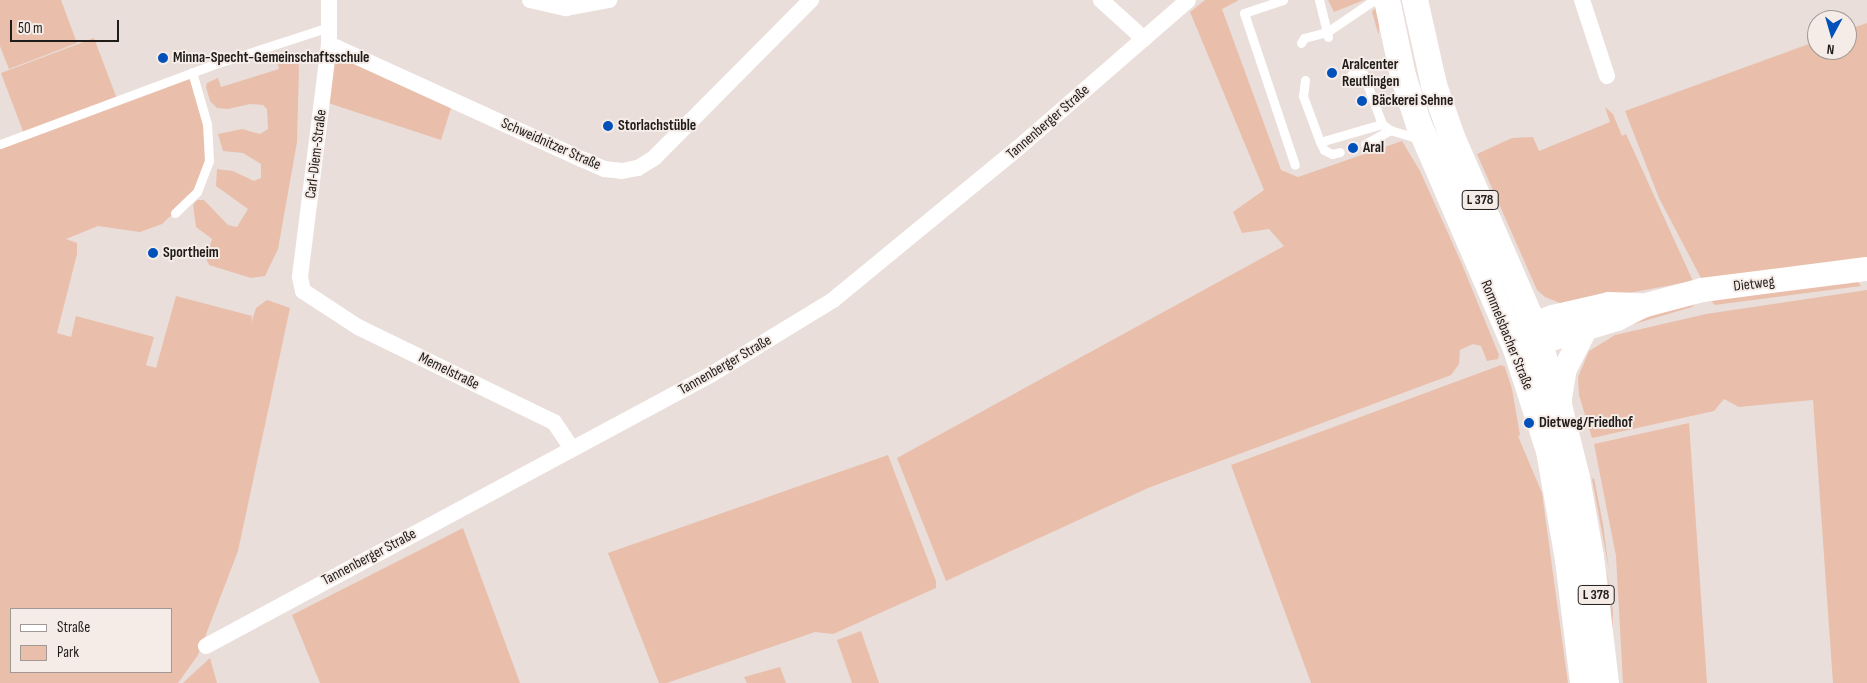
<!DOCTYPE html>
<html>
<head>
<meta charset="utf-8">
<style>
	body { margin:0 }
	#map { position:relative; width:1867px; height:683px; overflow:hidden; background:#e9deda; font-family:"Sofia Sans Condensed",sans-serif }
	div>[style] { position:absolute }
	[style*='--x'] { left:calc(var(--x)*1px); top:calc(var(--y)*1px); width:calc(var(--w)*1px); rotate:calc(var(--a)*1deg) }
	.green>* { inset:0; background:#e9bfab }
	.lane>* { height:9px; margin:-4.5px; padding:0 4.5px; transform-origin:4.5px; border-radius:4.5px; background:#fff }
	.street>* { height:16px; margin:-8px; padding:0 8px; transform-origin:8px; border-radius:8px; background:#fff }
	.secondary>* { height:24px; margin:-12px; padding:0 12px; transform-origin:12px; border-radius:12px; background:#fff }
	.primary>* { height:26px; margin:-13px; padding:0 13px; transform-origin:13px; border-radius:13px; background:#fff }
	.dots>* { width:14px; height:14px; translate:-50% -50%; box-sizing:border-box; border:2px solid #f6ece7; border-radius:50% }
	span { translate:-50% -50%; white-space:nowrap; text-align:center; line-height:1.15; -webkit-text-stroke:4px #f6ece7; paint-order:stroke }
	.shield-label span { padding:1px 4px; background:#f6ece7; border:1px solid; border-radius:4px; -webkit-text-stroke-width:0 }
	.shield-label { font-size:14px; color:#1f1c1a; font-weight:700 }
	.poi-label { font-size:15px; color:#1f1c1a; font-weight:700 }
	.left { translate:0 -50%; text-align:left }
	.street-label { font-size:15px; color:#1f1c1a }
	.legend { position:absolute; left:10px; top:608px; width:162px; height:65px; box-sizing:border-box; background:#f6ece7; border:1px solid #a09995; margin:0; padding:6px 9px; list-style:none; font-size:15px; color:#1f1c1a }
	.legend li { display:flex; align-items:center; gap:10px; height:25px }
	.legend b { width:25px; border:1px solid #a09995 }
	.north { position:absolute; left:1807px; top:10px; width:50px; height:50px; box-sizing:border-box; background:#f6ece7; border:1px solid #a09995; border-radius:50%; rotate:186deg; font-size:14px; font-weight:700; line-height:20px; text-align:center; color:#1f1c1a }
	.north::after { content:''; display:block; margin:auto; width:18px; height:22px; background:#0250ba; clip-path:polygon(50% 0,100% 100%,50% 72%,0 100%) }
	.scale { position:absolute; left:10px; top:20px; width:109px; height:22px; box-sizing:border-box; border:2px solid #1f1c1a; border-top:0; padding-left:6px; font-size:15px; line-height:18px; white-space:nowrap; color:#1f1c1a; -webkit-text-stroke:4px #f6ece7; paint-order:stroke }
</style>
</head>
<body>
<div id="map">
	<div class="green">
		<i style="clip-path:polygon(0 0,61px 0,77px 43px,9px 69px,0 46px)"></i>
		<i style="clip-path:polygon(1205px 0,1239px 0,1222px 9px,1281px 170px,1298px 177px,1402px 141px,1420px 171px,1461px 262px,1499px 355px,1498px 359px,1487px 361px,1481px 346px,1473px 344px,1460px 350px,1459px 364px,1451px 375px,1148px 488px,946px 581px,897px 458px,1284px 246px,1269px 229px,1242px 233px,1233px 212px,1264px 190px,1190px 12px)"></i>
		<i style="clip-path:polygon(1328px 0,1364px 0,1334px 12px)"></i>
		<i style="clip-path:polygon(1379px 3px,1379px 33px,1378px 33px,1372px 12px)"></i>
		<i style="clip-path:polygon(1867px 23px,1867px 261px,1702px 280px,1659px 198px,1625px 111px,1817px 41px,1817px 50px,1847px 50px,1847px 30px)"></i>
		<i style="clip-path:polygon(94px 38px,117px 99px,24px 134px,1px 73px)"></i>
		<i style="clip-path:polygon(329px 46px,453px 102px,441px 140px,322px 101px)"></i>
		<i style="clip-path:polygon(292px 52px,296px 53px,299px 67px,297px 142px,278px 249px,265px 276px,251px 278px,209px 265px,206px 258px,212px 239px,196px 227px,193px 205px,197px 200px,204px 200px,228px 225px,237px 227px,248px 209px,216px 186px,217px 169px,233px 171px,254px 181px,261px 178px,261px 164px,243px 153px,223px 151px,218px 134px,242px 129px,260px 134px,268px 129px,267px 109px,263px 105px,250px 104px,228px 109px,217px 108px,210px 101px,206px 87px,207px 83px,218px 78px,221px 87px,279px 69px,277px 61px,282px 54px)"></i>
		<i style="clip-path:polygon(evenodd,192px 73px,206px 123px,208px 160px,196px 192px,162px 224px,140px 232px,98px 226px,66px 239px,77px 243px,77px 254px,57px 333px,71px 337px,76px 316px,154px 337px,146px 365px,156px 368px,176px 296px,252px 316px,251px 324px,256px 308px,267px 300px,290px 308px,238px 551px,198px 655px,178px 683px,0 683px,0 145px,192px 73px,11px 609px,171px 609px,171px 672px,11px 672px,11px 609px)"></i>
		<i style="clip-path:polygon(1605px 107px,1613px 114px,1622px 136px,1626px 134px,1693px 281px,1565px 305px,1545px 297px,1537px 290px,1477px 154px,1512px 138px,1533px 137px,1539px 151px,1610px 122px)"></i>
		<i style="clip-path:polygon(1855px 278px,1861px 286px,1715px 305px,1711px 301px)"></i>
		<i style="clip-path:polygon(1867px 290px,1867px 683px,1833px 683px,1813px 400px,1739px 407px,1724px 399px,1714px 411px,1592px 438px,1579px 395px,1578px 377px,1589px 351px,1615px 335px,1706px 314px)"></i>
		<i style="clip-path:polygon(1696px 303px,1692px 307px,1593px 336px,1687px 304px)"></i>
		<i style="clip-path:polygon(1501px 365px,1505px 367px,1512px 389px,1520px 435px,1518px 436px,1542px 493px,1568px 683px,1311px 683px,1231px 465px)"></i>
		<i style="clip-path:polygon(1689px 423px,1707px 683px,1623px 683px,1616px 556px,1594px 444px)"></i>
		<i style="clip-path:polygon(888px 455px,936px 581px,936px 588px,833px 634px,815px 632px,667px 683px,659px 683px,608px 553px)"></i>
		<i style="clip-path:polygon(1594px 478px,1603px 524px,1609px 570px,1592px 479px)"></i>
		<i style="clip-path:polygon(463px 528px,520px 683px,320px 683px,292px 615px)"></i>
		<i style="clip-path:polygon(1607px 572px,1613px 611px,1612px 647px,1611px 611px)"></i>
		<i style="clip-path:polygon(861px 631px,879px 683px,852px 683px,837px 640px)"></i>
		<i style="clip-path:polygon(210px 658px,217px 683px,183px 683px,186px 680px)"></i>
		<i style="clip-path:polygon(780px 667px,786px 683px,747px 683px,744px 677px)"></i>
	</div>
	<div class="lane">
		<i style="--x:1283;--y:0;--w:41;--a:161.6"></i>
		<i style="--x:1244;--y:13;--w:160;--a:71.5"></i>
		<i style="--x:1328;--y:37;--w:5;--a:-101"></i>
		<i style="--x:1327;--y:32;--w:57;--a:-34.2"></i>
		<i style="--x:1301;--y:43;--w:6;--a:-59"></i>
		<i style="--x:1304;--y:38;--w:24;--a:-15"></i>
		<i style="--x:1327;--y:32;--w:33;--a:-104"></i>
		<i style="--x:1351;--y:75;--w:12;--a:-9"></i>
		<i style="--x:1363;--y:73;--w:54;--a:69.6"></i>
		<i style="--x:1382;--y:124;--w:10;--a:37"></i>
		<i style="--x:1390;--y:130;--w:31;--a:17"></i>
		<i style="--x:1305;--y:80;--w:16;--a:97"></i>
		<i style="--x:1303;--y:96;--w:49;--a:69.7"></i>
		<i style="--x:1320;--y:142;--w:9;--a:63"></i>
		<i style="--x:1324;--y:150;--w:9;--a:27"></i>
		<i style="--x:1332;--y:154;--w:8;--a:-14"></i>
		<i style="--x:1320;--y:142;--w:65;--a:-16.2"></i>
		<i style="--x:0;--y:144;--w:226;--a:-20.4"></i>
		<i style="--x:212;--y:65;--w:123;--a:-18"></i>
		<i style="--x:1365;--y:144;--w:29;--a:-29"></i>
		<i style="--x:175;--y:213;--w:30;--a:-44"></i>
		<i style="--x:197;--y:192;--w:33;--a:-69"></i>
		<i style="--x:209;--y:161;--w:37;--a:-93"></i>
		<i style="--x:207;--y:124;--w:54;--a:-106.1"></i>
	</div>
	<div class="street">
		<i style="--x:329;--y:0;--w:44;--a:90"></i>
		<i style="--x:329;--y:44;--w:235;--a:97.1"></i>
		<i style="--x:300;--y:277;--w:14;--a:78"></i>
		<i style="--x:303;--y:291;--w:66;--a:33.2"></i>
		<i style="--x:358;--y:327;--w:218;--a:25.9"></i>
		<i style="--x:554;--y:422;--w:32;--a:56"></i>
		<i style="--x:530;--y:0;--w:37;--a:13"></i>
		<i style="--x:566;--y:8;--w:44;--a:-10.5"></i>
		<i style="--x:1101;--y:0;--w:58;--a:42.2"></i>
		<i style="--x:1582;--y:0;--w:80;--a:71.8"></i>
		<i style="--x:329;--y:44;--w:280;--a:24.5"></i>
		<i style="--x:584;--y:160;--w:22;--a:24"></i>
		<i style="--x:604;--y:169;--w:18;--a:6"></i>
		<i style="--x:622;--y:171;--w:16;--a:-11"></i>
		<i style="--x:638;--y:168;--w:19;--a:-32"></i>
		<i style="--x:654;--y:158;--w:223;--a:-45.2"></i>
		<i style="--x:206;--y:646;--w:574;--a:-28.26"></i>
		<i style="--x:712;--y:374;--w:142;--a:-31.4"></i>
		<i style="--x:833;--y:300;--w:239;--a:-39.4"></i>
		<i style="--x:1018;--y:148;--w:225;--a:-41"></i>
	</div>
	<div class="secondary">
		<i style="--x:1516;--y:331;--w:40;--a:-21"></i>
		<i style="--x:1553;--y:317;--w:57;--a:-13.1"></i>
		<i style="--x:1609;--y:304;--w:29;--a:2"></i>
		<i style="--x:1522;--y:348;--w:99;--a:-17"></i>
		<i style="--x:1617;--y:319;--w:28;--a:-27"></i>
		<i style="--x:1642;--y:306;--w:62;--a:-14.9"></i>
		<i style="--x:1702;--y:290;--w:166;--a:-7.3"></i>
		<i style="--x:1559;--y:405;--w:36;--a:-81"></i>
		<i style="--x:1565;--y:369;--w:46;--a:-62.9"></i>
	</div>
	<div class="primary">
		<i style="--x:1387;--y:0;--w:78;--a:78.1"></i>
		<i style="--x:1403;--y:76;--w:52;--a:71.9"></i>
		<i style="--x:1419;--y:125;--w:244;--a:66.6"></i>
		<i style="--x:1516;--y:349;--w:107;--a:72.1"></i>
		<i style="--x:1549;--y:451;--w:111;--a:80.1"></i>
		<i style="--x:1568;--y:560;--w:124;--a:83"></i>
		<i style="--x:1415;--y:0;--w:87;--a:77.4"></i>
		<i style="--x:1434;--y:85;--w:55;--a:70.9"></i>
		<i style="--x:1452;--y:137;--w:203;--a:66.5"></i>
		<i style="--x:1533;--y:323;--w:86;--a:72.4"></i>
		<i style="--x:1559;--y:405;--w:75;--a:76.1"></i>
		<i style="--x:1577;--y:478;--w:80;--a:80"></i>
		<i style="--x:1591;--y:557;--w:127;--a:83.2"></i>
	</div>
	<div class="dots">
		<i style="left:163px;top:58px;background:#0250ba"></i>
		<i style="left:1332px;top:73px;background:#0250ba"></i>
		<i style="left:1362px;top:101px;background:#0250ba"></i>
		<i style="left:608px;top:126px;background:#0250ba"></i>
		<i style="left:1353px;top:148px;background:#0250ba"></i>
		<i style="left:153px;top:253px;background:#0250ba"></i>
		<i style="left:1529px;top:423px;background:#0250ba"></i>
	</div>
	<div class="shield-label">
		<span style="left:1480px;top:200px">L 378</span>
		<span style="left:1596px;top:595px">L 378</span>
	</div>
	<div class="poi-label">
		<span class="left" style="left:173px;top:58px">Minna-Specht-Gemeinschaftsschule</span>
		<span class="left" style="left:1342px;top:73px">Aralcenter<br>Reutlingen</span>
		<span class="left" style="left:1372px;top:101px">Bäckerei Sehne</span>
		<span class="left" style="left:618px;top:126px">Storlachstüble</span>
		<span class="left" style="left:1363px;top:148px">Aral</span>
		<span class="left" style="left:163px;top:253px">Sportheim</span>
		<span class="left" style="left:1539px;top:423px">Dietweg/Friedhof</span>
	</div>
	<div class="street-label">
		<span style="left:1048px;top:122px;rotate:-41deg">Tannenberger Straße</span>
		<span style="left:551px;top:144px;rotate:24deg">Schweidnitzer Straße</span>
		<span style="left:316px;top:154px;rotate:-83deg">Carl-Diem-Straße</span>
		<span style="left:1754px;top:284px;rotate:-7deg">Dietweg</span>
		<span style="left:1507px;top:335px;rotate:68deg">Rommelsbacher Straße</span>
		<span style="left:725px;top:365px;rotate:-30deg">Tannenberger Straße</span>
		<span style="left:449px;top:371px;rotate:26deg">Memelstraße</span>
		<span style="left:369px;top:557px;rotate:-28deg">Tannenberger Straße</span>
	</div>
	<ul class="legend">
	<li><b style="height:6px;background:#fff"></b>Straße</li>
	<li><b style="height:14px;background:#e9bfab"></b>Park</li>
	</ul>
	<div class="north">N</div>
	<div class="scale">50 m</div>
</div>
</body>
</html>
